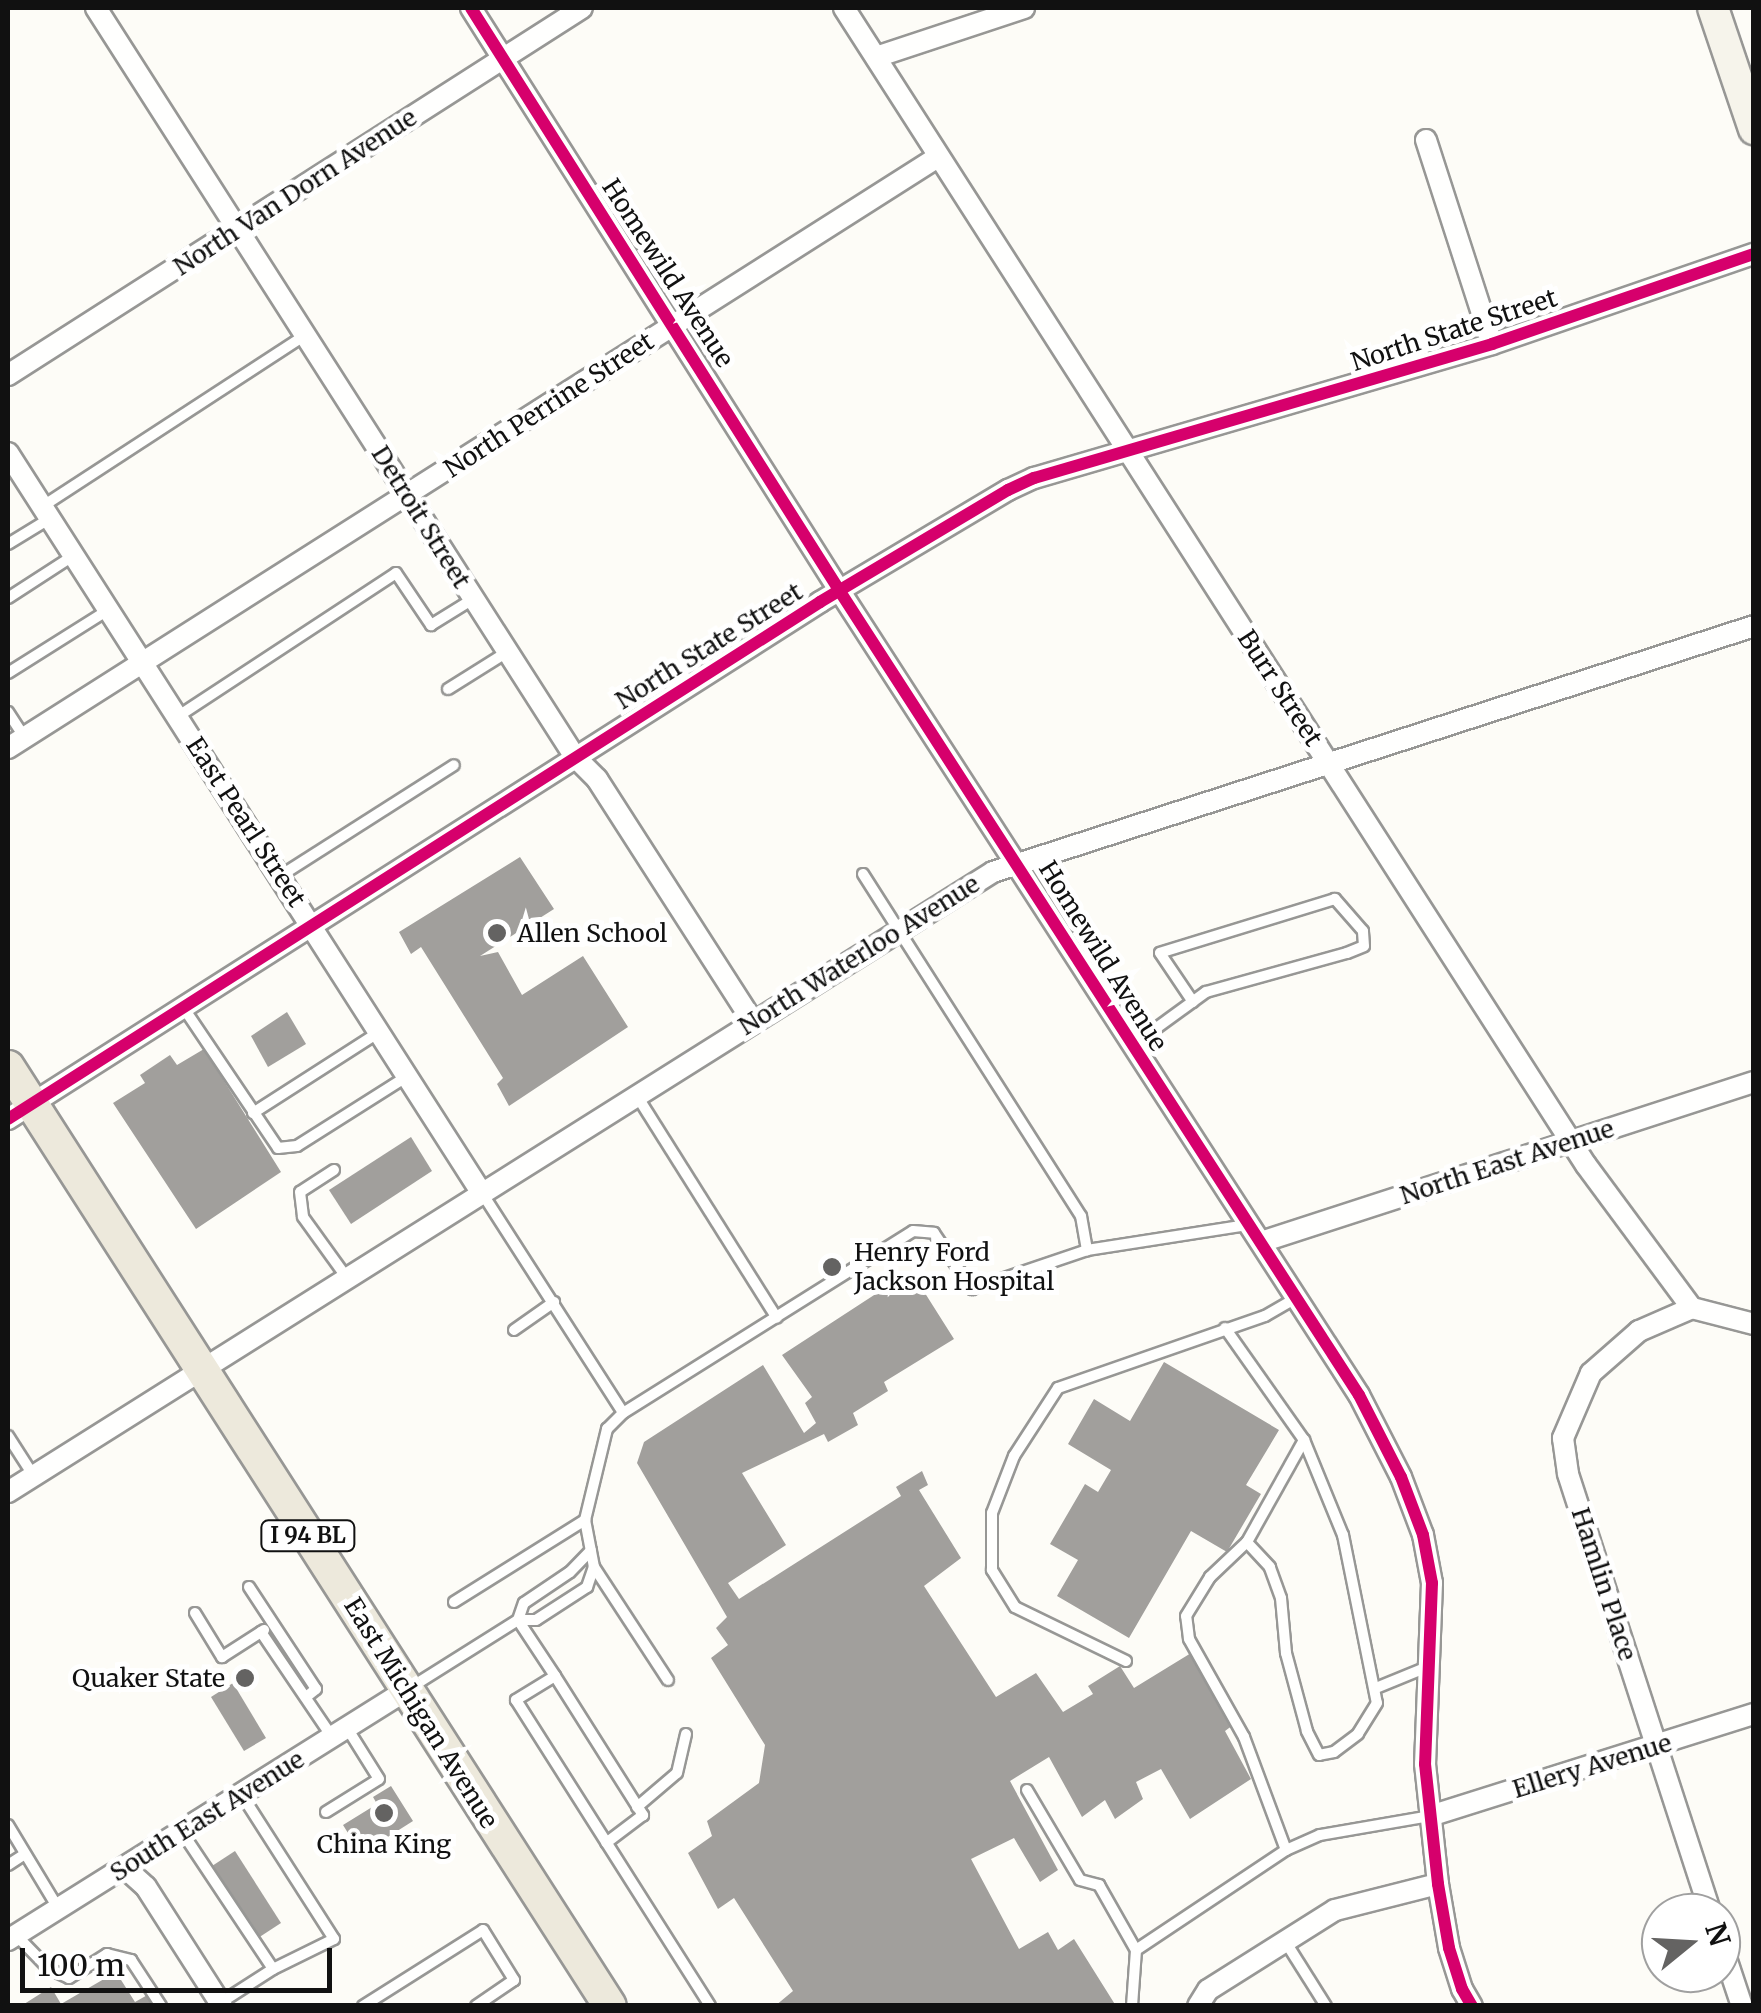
<!DOCTYPE html>
<html>
<head>
<meta charset="utf-8">
<style>
	body { margin:0 }
	#map { position:relative; width:1761px; height:2013px; overflow:hidden; background:#fdfcf7; font-family:Merriweather,serif }
	div>[style] { position:absolute }
	[style*='--x'] { left:calc(var(--x)*1px); top:calc(var(--y)*1px); width:calc(var(--w)*1px); rotate:calc(var(--a)*1deg) }
	.building>* { inset:0; background:#a19f9c }
	.roads { filter:drop-shadow(2px 0 #979795) drop-shadow(-2px 0 #979795) drop-shadow(0 2px #979795) drop-shadow(0 -2px #979795) }
	.lane>* { height:10px; margin:-5px; padding:0 5px; transform-origin:5px; border-radius:5px; background:#fffffe }
	.street>* { height:20px; margin:-10px; padding:0 10px; transform-origin:10px; border-radius:10px; background:#fffffe }
	.secondary>* { height:30px; margin:-15px; padding:0 15px; transform-origin:15px; border-radius:15px; background:#f6f4eb }
	.primary>* { height:32px; margin:-16px; padding:0 16px; transform-origin:16px; border-radius:16px; background:#ede9dc }
	.cycleway>* { height:12px; margin:-6px; padding:0 6px; transform-origin:6px; border-radius:6px; background:#d6006c }
	.dots>* { width:28px; height:28px; translate:-50% -50%; box-sizing:border-box; border:5px solid #fff; border-radius:50% }
	span { translate:-50% -50%; white-space:nowrap; text-align:center; line-height:1.15; -webkit-text-stroke:10px #fff; paint-order:stroke }
	.shield-label span { padding:2px 8px; background:#fff; border:2px solid; border-radius:8px; -webkit-text-stroke-width:0 }
	.shield-label { font-size:22px; color:#111; font-weight:700 }
	.street-label { font-size:25px; color:#111 }
	.poi-label { font-size:25px; color:#111 }
	.left { translate:0 -50%; text-align:left }
	.right { translate:-100% -50%; text-align:right }
	.frame { position:absolute; inset:0; border:10px solid #111; pointer-events:none }
	.north { position:absolute; left:1641px; top:1893px; width:100px; height:100px; box-sizing:border-box; background:#fff; border:2px solid #a0a0a0; border-radius:50%; rotate:72deg; font-size:28px; font-weight:700; line-height:40px; text-align:center; color:#111 }
	.north::after { content:''; display:block; margin:auto; width:35px; height:45px; background:#646362; clip-path:polygon(50% 0,100% 100%,50% 72%,0 100%) }
	.scale { position:absolute; left:20px; top:1948px; width:312px; height:45px; box-sizing:border-box; border:5px solid #111; border-top:0; padding-left:12px; font-size:30px; line-height:35px; white-space:nowrap; color:#111; -webkit-text-stroke:8px #fff; paint-order:stroke }
</style>
</head>
<body>
<div id="map">
	<div class="building">
		<i style="clip-path:polygon(520px 857px,554px 909px,480px 956px,498px 952px,522px 995px,583px 956px,628px 1027px,509px 1106px,497px 1084px,503px 1078px,421px 947px,411px 954px,399px 932px)"></i>
		<i style="clip-path:polygon(287px 1012px,306px 1044px,268px 1067px,251px 1036px)"></i>
		<i style="clip-path:polygon(204px 1049px,281px 1172px,196px 1229px,113px 1103px,145px 1083px,140px 1075px,170px 1055px,177px 1065px)"></i>
		<i style="clip-path:polygon(411px 1137px,432px 1171px,351px 1224px,329px 1190px)"></i>
		<i style="clip-path:polygon(911px 1271px,954px 1339px,884px 1382px,888px 1391px,853px 1413px,858px 1425px,828px 1442px,824px 1434px,742px 1473px,786px 1545px,728px 1583px,739px 1599px,901px 1496px,896px 1487px,922px 1471px,928px 1485px,919px 1490px,961px 1558px,924px 1586px,996px 1697px,1036px 1673px,1063px 1712px,1093px 1694px,1088px 1686px,1120px 1666px,1134px 1688px,1196px 1650px,1237px 1722px,1225px 1731px,1251px 1779px,1190px 1819px,1161px 1769px,1136px 1782px,1143px 1799px,1115px 1819px,1105px 1800px,1082px 1817px,1049px 1757px,1010px 1781px,1058px 1870px,1040px 1882px,1014px 1838px,971px 1859px,1019px 1949px,1048px 1932px,1058px 1950px,1074px 1939px,1116px 2006px,775px 2006px,793px 1991px,734px 1898px,718px 1909px,688px 1853px,712px 1836px,707px 1821px,759px 1783px,765px 1745px,711px 1658px,728px 1645px,716px 1628px,727px 1617px,637px 1463px,644px 1442px,763px 1365px,804px 1433px,816px 1423px,805px 1403px,812px 1397px,782px 1355px)"></i>
		<i style="clip-path:polygon(1164px 1362px,1279px 1430px,1246px 1485px,1261px 1494px,1227px 1552px,1191px 1531px,1129px 1638px,1057px 1596px,1078px 1560px,1050px 1544px,1085px 1484px,1098px 1492px,1111px 1470px,1068px 1444px,1094px 1399px,1130px 1421px)"></i>
		<i style="clip-path:polygon(233px 1683px,266px 1738px,244px 1751px,211px 1697px)"></i>
		<i style="clip-path:polygon(391px 1786px,413px 1821px,361px 1854px,343px 1825px,377px 1804px,373px 1797px)"></i>
		<i style="clip-path:polygon(235px 1851px,281px 1923px,258px 1938px,212px 1866px)"></i>
		<i style="clip-path:polygon(116px 1972px,135px 2002px,151px 1993px,158px 2006px,21px 2006px,51px 1987px,61px 2004px)"></i>
	</div>
	<div class="roads">
		<div class="lane">
			<i style="--x:43;--y:506;--w:313;--a:-33.1"></i>
			<i style="--x:8;--y:544;--w:48;--a:-31.4"></i>
			<i style="--x:8;--y:598;--w:77;--a:-32.9"></i>
			<i style="--x:8;--y:673;--w:118;--a:-32.2"></i>
			<i style="--x:448;--y:689;--w:70;--a:-32.1"></i>
			<i style="--x:8;--y:712;--w:31;--a:57"></i>
			<i style="--x:177;--y:717;--w:262;--a:-33.3"></i>
			<i style="--x:396;--y:573;--w:63;--a:56.1"></i>
			<i style="--x:431;--y:625;--w:49;--a:-31.8"></i>
			<i style="--x:863;--y:874;--w:406;--a:57.5"></i>
			<i style="--x:1081;--y:1216;--w:35;--a:80"></i>
			<i style="--x:280;--y:876;--w:206;--a:-32.5"></i>
			<i style="--x:183;--y:1007;--w:170;--a:56"></i>
			<i style="--x:278;--y:1148;--w:19;--a:-6"></i>
			<i style="--x:297;--y:1146;--w:129;--a:-32.3"></i>
			<i style="--x:1133;--y:1045;--w:90;--a:-36"></i>
			<i style="--x:1206;--y:992;--w:146;--a:-15.5"></i>
			<i style="--x:1347;--y:953;--w:18;--a:-22"></i>
			<i style="--x:1364;--y:946;--w:15;--a:-94"></i>
			<i style="--x:1363;--y:931;--w:43;--a:-131.2"></i>
			<i style="--x:1335;--y:899;--w:183;--a:162.9"></i>
			<i style="--x:1160;--y:953;--w:59;--a:56"></i>
			<i style="--x:637;--y:1096;--w:262;--a:57.8"></i>
			<i style="--x:253;--y:1113;--w:150;--a:-32.7"></i>
			<i style="--x:334;--y:1170;--w:40;--a:147.1"></i>
			<i style="--x:300;--y:1192;--w:25;--a:83"></i>
			<i style="--x:303;--y:1217;--w:75;--a:54.2"></i>
			<i style="--x:482;--y:1193;--w:261;--a:57.3"></i>
			<i style="--x:1225;--y:1328;--w:137;--a:54.8"></i>
			<i style="--x:1304;--y:1440;--w:103;--a:67.7"></i>
			<i style="--x:1343;--y:1535;--w:171;--a:78.6"></i>
			<i style="--x:1377;--y:1703;--w:36;--a:122"></i>
			<i style="--x:1358;--y:1734;--w:30;--a:143"></i>
			<i style="--x:1334;--y:1752;--w:15;--a:169"></i>
			<i style="--x:1319;--y:1755;--w:27;--a:-117"></i>
			<i style="--x:1307;--y:1731;--w:81;--a:-105.1"></i>
			<i style="--x:1286;--y:1653;--w:55;--a:-95.2"></i>
			<i style="--x:1281;--y:1598;--w:33;--a:-110"></i>
			<i style="--x:1270;--y:1567;--w:34;--a:-133"></i>
			<i style="--x:514;--y:1330;--w:49;--a:-35"></i>
			<i style="--x:8;--y:1436;--w:46;--a:57.3"></i>
			<i style="--x:594;--y:1567;--w:135;--a:56.8"></i>
			<i style="--x:249;--y:1587;--w:122;--a:56.7"></i>
			<i style="--x:316;--y:1689;--w:13;--a:141"></i>
			<i style="--x:454;--y:1602;--w:155;--a:-32"></i>
			<i style="--x:195;--y:1613;--w:52;--a:58.5"></i>
			<i style="--x:222;--y:1657;--w:50;--a:-32.7"></i>
			<i style="--x:518;--y:1620;--w:67;--a:56.5"></i>
			<i style="--x:555;--y:1676;--w:46;--a:148.4"></i>
			<i style="--x:516;--y:1700;--w:362;--a:57.6"></i>
			<i style="--x:518;--y:1620;--w:18;--a:-71"></i>
			<i style="--x:524;--y:1603;--w:55;--a:-34"></i>
			<i style="--x:570;--y:1572;--w:30;--a:-46"></i>
			<i style="--x:261;--y:1632;--w:127;--a:55.9"></i>
			<i style="--x:1126;--y:1661;--w:123;--a:-154.1"></i>
			<i style="--x:1015;--y:1607;--w:44;--a:-121.9"></i>
			<i style="--x:992;--y:1570;--w:57;--a:-90"></i>
			<i style="--x:992;--y:1513;--w:61;--a:-68.9"></i>
			<i style="--x:1014;--y:1456;--w:81;--a:-57.1"></i>
			<i style="--x:1058;--y:1388;--w:219;--a:-19.2"></i>
			<i style="--x:1265;--y:1316;--w:36;--a:-30"></i>
			<i style="--x:555;--y:1676;--w:165;--a:57.7"></i>
			<i style="--x:643;--y:1815;--w:46;--a:142.9"></i>
			<i style="--x:413;--y:1686;--w:124;--a:-32.2"></i>
			<i style="--x:518;--y:1620;--w:18;--a:0"></i>
			<i style="--x:536;--y:1620;--w:61;--a:-32.9"></i>
			<i style="--x:587;--y:1587;--w:21;--a:-71"></i>
			<i style="--x:594;--y:1567;--w:48;--a:-100.8"></i>
			<i style="--x:585;--y:1520;--w:94;--a:-76.4"></i>
			<i style="--x:607;--y:1429;--w:23;--a:-45"></i>
			<i style="--x:623;--y:1413;--w:342;--a:-32.1"></i>
			<i style="--x:913;--y:1231;--w:21;--a:5"></i>
			<i style="--x:934;--y:1233;--w:68;--a:55.8"></i>
			<i style="--x:972;--y:1289;--w:121;--a:-18.7"></i>
			<i style="--x:1087;--y:1250;--w:162;--a:-8.9"></i>
			<i style="--x:1376;--y:1688;--w:58;--a:-22.2"></i>
			<i style="--x:1027;--y:1790;--w:104;--a:59.5"></i>
			<i style="--x:1080;--y:1880;--w:20;--a:15"></i>
			<i style="--x:1099;--y:1885;--w:75;--a:60.4"></i>
			<i style="--x:637;--y:1807;--w:52;--a:-40.4"></i>
			<i style="--x:677;--y:1773;--w:40;--a:-77"></i>
			<i style="--x:326;--y:1812;--w:62;--a:-31.9"></i>
			<i style="--x:379;--y:1779;--w:60;--a:-122.1"></i>
			<i style="--x:8;--y:1825;--w:97;--a:58.9"></i>
			<i style="--x:182;--y:1832;--w:164;--a:56.4"></i>
			<i style="--x:1286;--y:1850;--w:121;--a:-110.4"></i>
			<i style="--x:1244;--y:1737;--w:112;--a:-119.3"></i>
			<i style="--x:1189;--y:1639;--w:23;--a:-97"></i>
			<i style="--x:1186;--y:1616;--w:46;--a:-58.4"></i>
			<i style="--x:1210;--y:1577;--w:51;--a:-43.4"></i>
			<i style="--x:1247;--y:1542;--w:117;--a:-60.8"></i>
			<i style="--x:8;--y:1865;--w:20;--a:-33"></i>
			<i style="--x:16;--y:1935;--w:47;--a:45.9"></i>
			<i style="--x:49;--y:1969;--w:22;--a:24"></i>
			<i style="--x:69;--y:1978;--w:45;--a:-32.3"></i>
			<i style="--x:107;--y:1954;--w:25;--a:14"></i>
			<i style="--x:131;--y:1960;--w:55;--a:56.9"></i>
			<i style="--x:1285;--y:1941;--w:77;--a:57.8"></i>
			<i style="--x:220;--y:2003;--w:63;--a:-32.7"></i>
			<i style="--x:273;--y:1969;--w:68;--a:-26.2"></i>
			<i style="--x:334;--y:1939;--w:171;--a:-122.6"></i>
			<i style="--x:363;--y:2006;--w:142;--a:-32.3"></i>
			<i style="--x:483;--y:1930;--w:59;--a:58.2"></i>
			<i style="--x:514;--y:1980;--w:46;--a:145.6"></i>
			<i style="--x:1132;--y:2006;--w:56;--a:-85.9"></i>
			<i style="--x:1136;--y:1950;--w:180;--a:-33.7"></i>
			<i style="--x:1286;--y:1850;--w:37;--a:-24"></i>
			<i style="--x:1320;--y:1835;--w:112;--a:-9.8"></i>
		</div>
		<div class="street">
			<i style="--x:96;--y:8;--w:889;--a:57.4"></i>
			<i style="--x:575;--y:757;--w:31;--a:45"></i>
			<i style="--x:597;--y:779;--w:289;--a:57.3"></i>
			<i style="--x:471;--y:8;--w:689;--a:57.69"></i>
			<i style="--x:839;--y:590;--w:958;--a:57.14"></i>
			<i style="--x:1359;--y:1395;--w:92;--a:62.9"></i>
			<i style="--x:1401;--y:1477;--w:62;--a:69.2"></i>
			<i style="--x:1423;--y:1535;--w:49;--a:79.4"></i>
			<i style="--x:1432;--y:1583;--w:181;--a:92.2"></i>
			<i style="--x:1425;--y:1764;--w:121;--a:83.8"></i>
			<i style="--x:1438;--y:1884;--w:65;--a:80.2"></i>
			<i style="--x:1449;--y:1948;--w:43;--a:72.4"></i>
			<i style="--x:1462;--y:1989;--w:20;--a:60"></i>
			<i style="--x:844;--y:8;--w:1374;--a:57.33"></i>
			<i style="--x:1586;--y:1165;--w:178;--a:53.5"></i>
			<i style="--x:1692;--y:1308;--w:64;--a:14.5"></i>
			<i style="--x:876;--y:57;--w:156;--a:-18.3"></i>
			<i style="--x:1426;--y:140;--w:214;--a:72.1"></i>
			<i style="--x:8;--y:375;--w:681;--a:-32.59"></i>
			<i style="--x:8;--y:453;--w:877;--a:57.38"></i>
			<i style="--x:8;--y:748;--w:1102;--a:-32.44"></i>
			<i style="--x:8;--y:1119;--w:963;--a:-32.48"></i>
			<i style="--x:820;--y:602;--w:219;--a:-30.8"></i>
			<i style="--x:1008;--y:490;--w:29;--a:-25"></i>
			<i style="--x:1034;--y:478;--w:477;--a:-16.3"></i>
			<i style="--x:1492;--y:344;--w:277;--a:-19"></i>
			<i style="--x:1261;--y:1242;--w:518;--a:-17.98"></i>
			<i style="--x:1692;--y:1308;--w:58;--a:156.5"></i>
			<i style="--x:1639;--y:1331;--w:64;--a:138.8"></i>
			<i style="--x:1591;--y:1373;--w:71;--a:113.3"></i>
			<i style="--x:1563;--y:1438;--w:36;--a:82"></i>
			<i style="--x:1568;--y:1474;--w:462;--a:72"></i>
			<i style="--x:8;--y:1492;--w:1164;--a:-32.19"></i>
			<i style="--x:993;--y:872;--w:800;--a:-17.91"></i>
			<i style="--x:1430;--y:1816;--w:340;--a:-17.5"></i>
			<i style="--x:125;--y:1868;--w:28;--a:42"></i>
			<i style="--x:146;--y:1887;--w:141;--a:57.4"></i>
			<i style="--x:8;--y:1940;--w:471;--a:-32.1"></i>
			<i style="--x:1721;--y:1943;--w:66;--a:71.6"></i>
			<i style="--x:1198;--y:2006;--w:19;--a:-58"></i>
			<i style="--x:1208;--y:1990;--w:150;--a:-32.2"></i>
			<i style="--x:1335;--y:1910;--w:106;--a:-14.2"></i>
		</div>
		<div class="secondary">
			<i style="--x:1713;--y:8;--w:128;--a:71.3"></i>
		</div>
		<div class="primary">
			<i style="--x:8;--y:1067;--w:1115;--a:57.34"></i>
		</div>
	</div>
	<div class="cycleway">
		<i style="--x:471;--y:8;--w:689;--a:57.69"></i>
		<i style="--x:839;--y:590;--w:958;--a:57.14"></i>
		<i style="--x:1359;--y:1395;--w:92;--a:62.9"></i>
		<i style="--x:1401;--y:1477;--w:62;--a:69.2"></i>
		<i style="--x:1423;--y:1535;--w:49;--a:79.4"></i>
		<i style="--x:1432;--y:1583;--w:181;--a:92.2"></i>
		<i style="--x:1425;--y:1764;--w:121;--a:83.8"></i>
		<i style="--x:1438;--y:1884;--w:65;--a:80.2"></i>
		<i style="--x:1449;--y:1948;--w:43;--a:72.4"></i>
		<i style="--x:1462;--y:1989;--w:20;--a:60"></i>
		<i style="--x:8;--y:1119;--w:963;--a:-32.48"></i>
		<i style="--x:820;--y:602;--w:219;--a:-30.8"></i>
		<i style="--x:1008;--y:490;--w:29;--a:-25"></i>
		<i style="--x:1034;--y:478;--w:477;--a:-16.3"></i>
		<i style="--x:1492;--y:344;--w:277;--a:-19"></i>
	</div>
	<div class="dots">
		<i style="left:497px;top:933px;background:#646362"></i>
		<i style="left:832px;top:1267px;background:#646362"></i>
		<i style="left:245px;top:1678px;background:#646362"></i>
		<i style="left:384px;top:1813px;background:#646362"></i>
	</div>
	<div class="shield-label">
		<span style="left:308px;top:1536px">I 94 BL</span>
	</div>
	<div class="street-label">
		<span style="left:295px;top:192px;rotate:-33deg">North Van Dorn Avenue</span>
		<span style="left:668px;top:273px;rotate:57deg">Homewild Avenue</span>
		<span style="left:1454px;top:330px;rotate:-18deg">North State Street</span>
		<span style="left:549px;top:405px;rotate:-33deg">North Perrine Street</span>
		<span style="left:421px;top:517px;rotate:58deg">Detroit Street</span>
		<span style="left:709px;top:646px;rotate:-32deg">North State Street</span>
		<span style="left:1280px;top:688px;rotate:57deg">Burr Street</span>
		<span style="left:246px;top:822px;rotate:57deg">East Pearl Street</span>
		<span style="left:859px;top:955px;rotate:-32deg">North Waterloo Avenue</span>
		<span style="left:1103px;top:956px;rotate:58deg">Homewild Avenue</span>
		<span style="left:1507px;top:1162px;rotate:-18deg">North East Avenue</span>
		<span style="left:1604px;top:1584px;rotate:72deg">Hamlin Place</span>
		<span style="left:421px;top:1713px;rotate:58deg">East Michigan Avenue</span>
		<span style="left:1592px;top:1766px;rotate:-17deg">Ellery Avenue</span>
		<span style="left:207px;top:1816px;rotate:-32deg">South East Avenue</span>
	</div>
	<div class="poi-label">
		<span class="left" style="left:517px;top:933px">Allen School</span>
		<span class="left" style="left:854px;top:1267px">Henry Ford<br>Jackson Hospital</span>
		<span class="right" style="left:225px;top:1678px">Quaker State</span>
		<span style="left:384px;top:1844px">China King</span>
	</div>
	<div class="frame"></div>
	<div class="north">N</div>
	<div class="scale">100 m</div>
</div>
</body>
</html>
